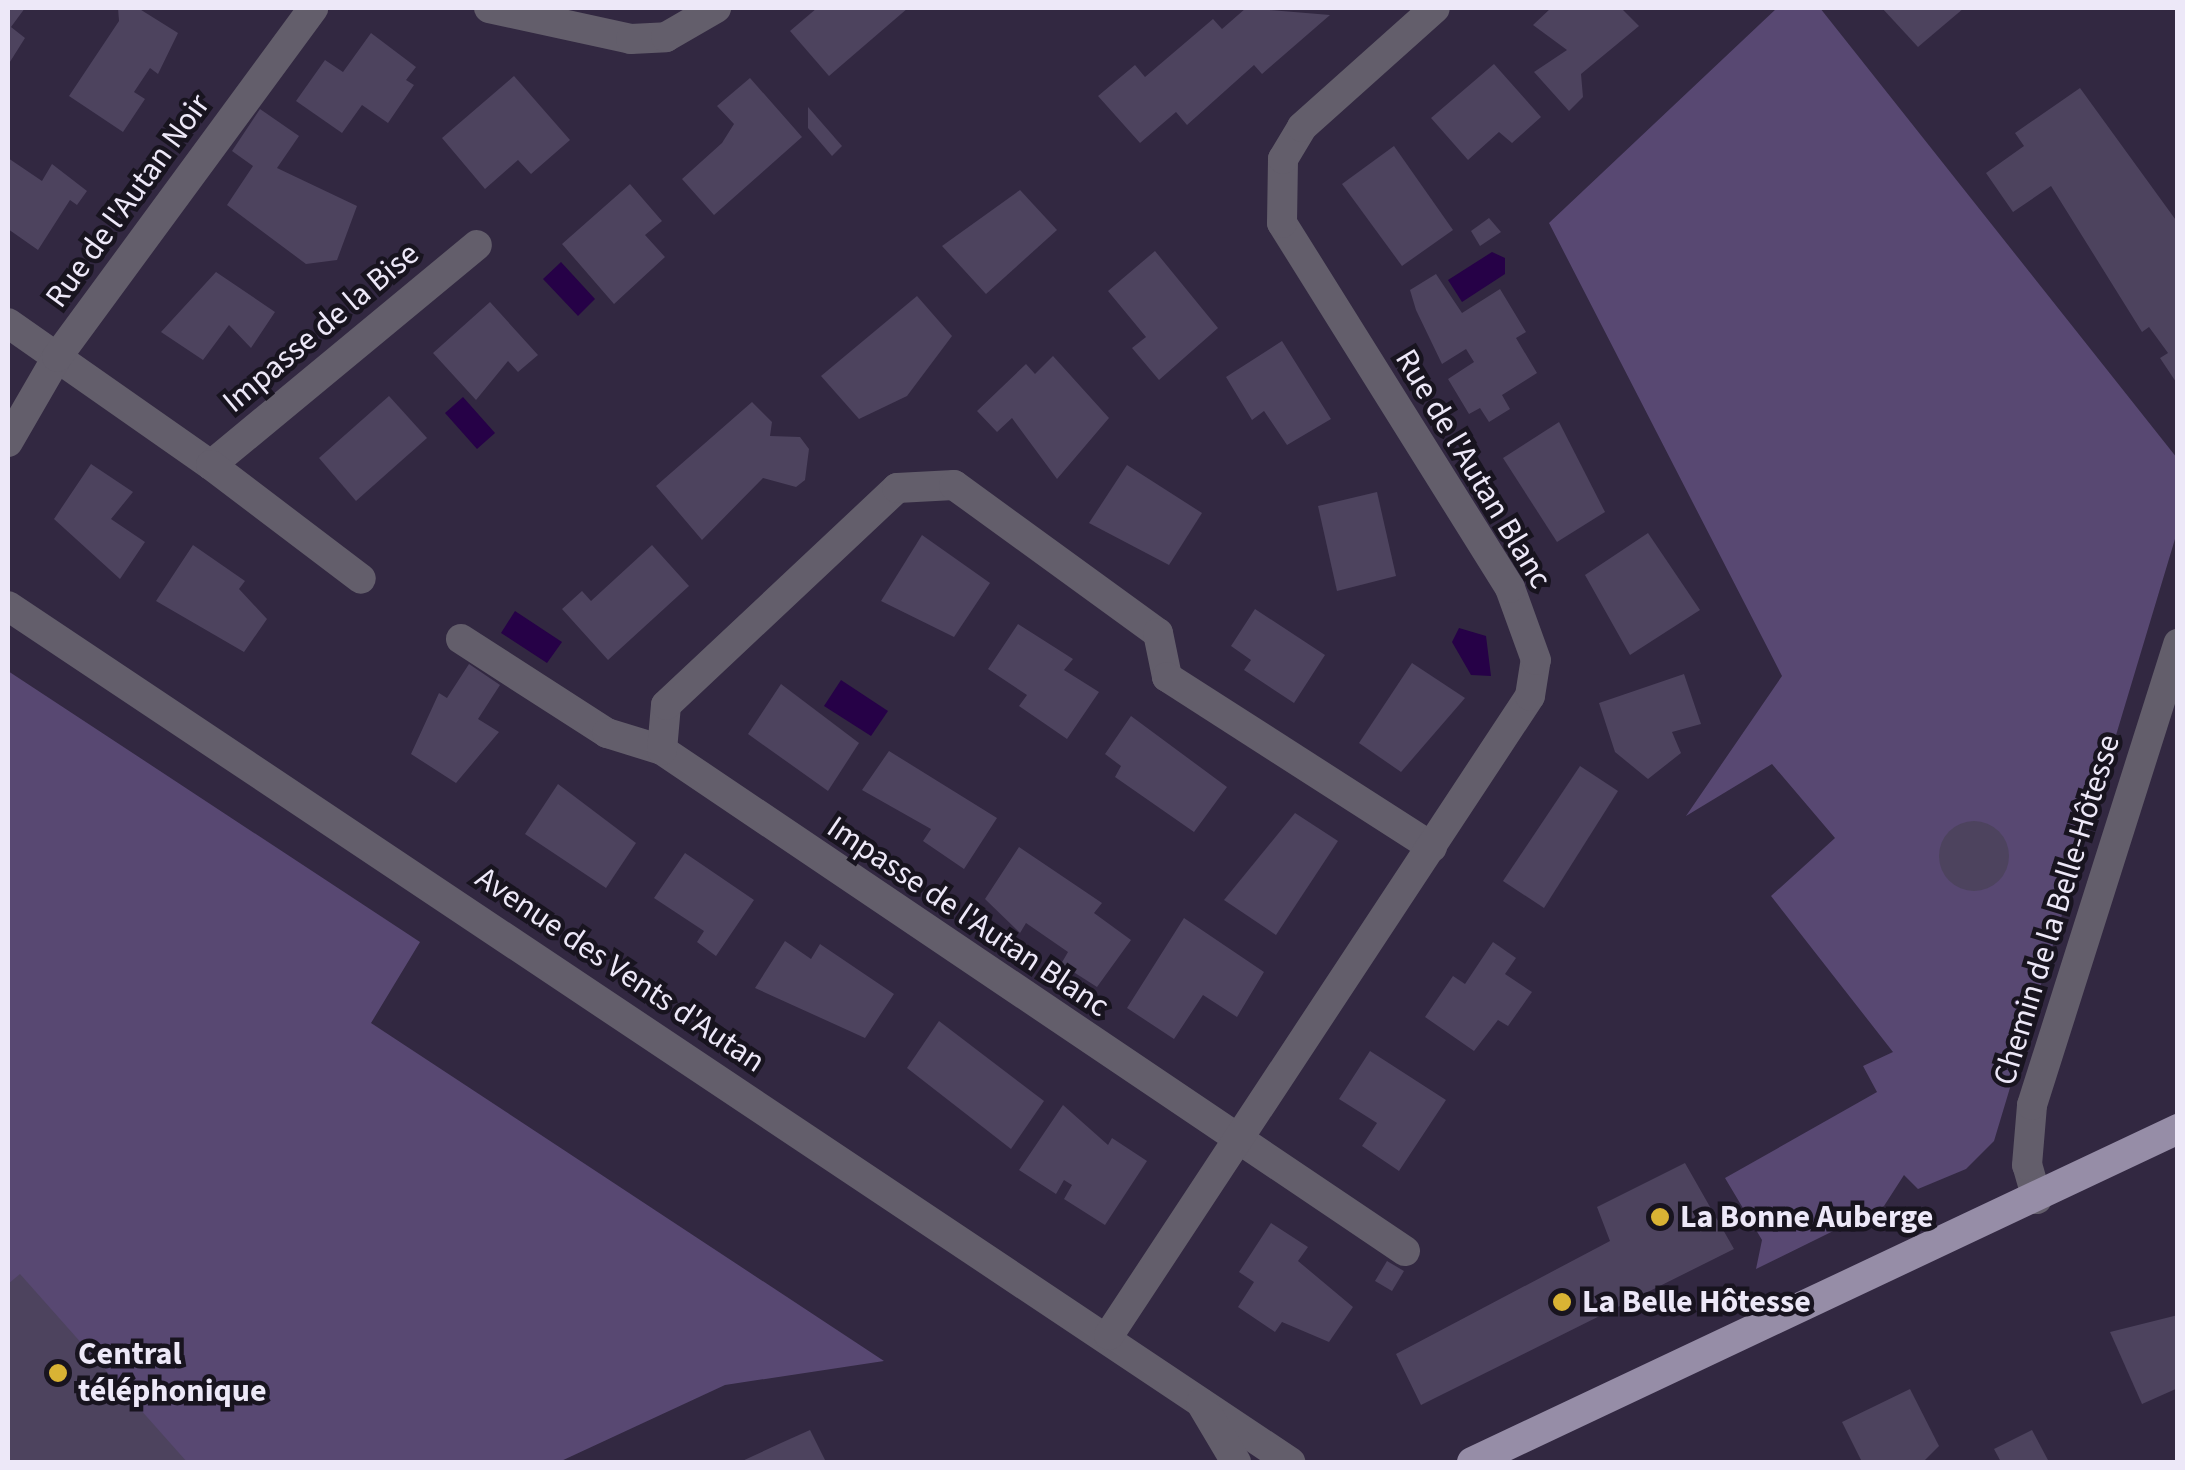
<!DOCTYPE html>
<html>
<head>
<meta charset="utf-8">
<style>
	body { margin:0 }
	#map { position:relative; width:2185px; height:1470px; overflow:hidden; background:#322841; font-family:"Source Sans 3",sans-serif }
	div>[style] { position:absolute }
	[style*='--x'] { left:calc(var(--x)*1px); top:calc(var(--y)*1px); width:calc(var(--w)*1px); rotate:calc(var(--a)*1deg) }
	.green>* { inset:0; background:#584872 }
	.water>* { inset:0; background:#260147 }
	.building>* { inset:0; background:#4d435e }
	.round { border-radius:50% }
	.minor>* { height:30px; margin:-15px; padding:0 15px; transform-origin:15px; border-radius:15px; background:#635e6b }
	.major>* { height:30px; margin:-15px; padding:0 15px; transform-origin:15px; border-radius:15px; background:#968da7 }
	.dots>* { width:28px; height:28px; translate:-50% -50%; box-sizing:border-box; border:5px solid #18141f; border-radius:50% }
	span { translate:-50% -50%; white-space:nowrap; text-align:center; line-height:1.15; -webkit-text-stroke:9px #18141f; paint-order:stroke }
	.street-label { font-size:32px; color:#ede8f8 }
	.poi-label { font-size:32px; color:#ede8f8; font-weight:700 }
	.left { translate:0 -50%; text-align:left }
	.frame { position:absolute; inset:0; border:10px solid #ede8f8; pointer-events:none }
</style>
</head>
<body>
<div id="map">
	<div class="green">
		<i style="clip-path:polygon(1777px 8px,1820px 8px,2177px 458px,2178px 529px,1994px 1141px,1966px 1169px,1918px 1189px,1904px 1175px,1884px 1206px,1756px 1269px,1762px 1240px,1725px 1178px,1877px 1092px,1863px 1066px,1893px 1052px,1771px 896px,1835px 838px,1772px 764px,1686px 816px,1782px 676px,1549px 223px)"></i>
		<i style="clip-path:polygon(8px 671px,420px 942px,371px 1023px,884px 1361px,725px 1385px,559px 1462px,8px 1462px)"></i>
	</div>
	<div class="water">
		<i style="clip-path:polygon(1492px 252px,1505px 258px,1505px 274px,1462px 302px,1448px 280px)"></i>
		<i style="clip-path:polygon(561px 262px,595px 299px,578px 316px,543px 279px)"></i>
		<i style="clip-path:polygon(463px 397px,495px 433px,477px 449px,445px 413px)"></i>
		<i style="clip-path:polygon(515px 611px,562px 642px,547px 663px,501px 633px)"></i>
		<i style="clip-path:polygon(1459px 628px,1486px 636px,1491px 676px,1471px 675px,1452px 642px)"></i>
		<i style="clip-path:polygon(841px 680px,888px 711px,871px 736px,824px 706px)"></i>
	</div>
	<div class="building">
		<i style="clip-path:polygon(8px 8px,25px 8px,11px 27px,25px 38px,8px 65px)"></i>
		<i style="clip-path:polygon(118px 8px,138px 8px,178px 33px,158px 74px,150px 68px,134px 92px,145px 99px,123px 132px,69px 96px,119px 21px)"></i>
		<i style="clip-path:polygon(817px 8px,908px 8px,829px 76px,790px 31px)"></i>
		<i style="clip-path:polygon(1246px 8px,1330px 15px,1262px 74px,1254px 65px,1187px 125px,1176px 112px,1140px 143px,1098px 96px,1135px 65px,1145px 77px,1213px 19px,1222px 29px)"></i>
		<i style="clip-path:polygon(1551px 8px,1621px 8px,1639px 26px,1581px 74px,1583px 97px,1569px 111px,1534px 72px,1567px 50px,1533px 25px)"></i>
		<i style="clip-path:polygon(1882px 8px,1964px 8px,1918px 47px)"></i>
		<i style="clip-path:polygon(371px 33px,416px 67px,406px 80px,414px 85px,388px 123px,362px 105px,342px 133px,296px 101px,325px 60px,343px 72px)"></i>
		<i style="clip-path:polygon(1494px 64px,1541px 117px,1512px 143px,1499px 132px,1468px 160px,1431px 118px)"></i>
		<i style="clip-path:polygon(514px 76px,570px 140px,531px 174px,518px 160px,485px 189px,442px 138px)"></i>
		<i style="clip-path:polygon(750px 78px,802px 137px,714px 215px,682px 179px,722px 143px,734px 124px,717px 106px)"></i>
		<i style="clip-path:polygon(2080px 88px,2178px 223px,2178px 385px,2160px 358px,2168px 353px,2149px 327px,2142px 332px,2051px 186px,2013px 212px,1986px 173px,2024px 146px,2015px 133px)"></i>
		<i style="clip-path:polygon(808px 107px,842px 146px,832px 156px,808px 128px)"></i>
		<i style="clip-path:polygon(260px 109px,299px 136px,277px 168px,357px 206px,337px 260px,306px 264px,227px 205px,253px 166px,232px 151px)"></i>
		<i style="clip-path:polygon(1394px 146px,1453px 230px,1402px 266px,1342px 184px)"></i>
		<i style="clip-path:polygon(8px 158px,42px 181px,52px 164px,87px 191px,77px 205px,70px 200px,38px 250px,8px 229px)"></i>
		<i style="clip-path:polygon(630px 184px,662px 221px,645px 235px,665px 257px,614px 304px,562px 244px)"></i>
		<i style="clip-path:polygon(1020px 190px,1057px 230px,986px 294px,942px 246px)"></i>
		<i style="clip-path:polygon(1489px 218px,1501px 232px,1480px 246px,1471px 231px)"></i>
		<i style="clip-path:polygon(1155px 251px,1218px 328px,1159px 380px,1132px 348px,1146px 337px,1108px 291px)"></i>
		<i style="clip-path:polygon(216px 272px,275px 312px,251px 348px,229px 325px,203px 360px,161px 332px)"></i>
		<i style="clip-path:polygon(1436px 274px,1462px 313px,1500px 289px,1526px 332px,1516px 338px,1537px 373px,1502px 395px,1510px 409px,1489px 422px,1480px 408px,1469px 414px,1448px 379px,1474px 362px,1466px 349px,1442px 364px,1416px 310px,1410px 290px)"></i>
		<i style="clip-path:polygon(917px 296px,952px 336px,907px 396px,859px 419px,821px 376px)"></i>
		<i style="clip-path:polygon(490px 302px,538px 355px,518px 372px,508px 361px,476px 400px,433px 353px)"></i>
		<i style="clip-path:polygon(1282px 341px,1331px 419px,1287px 445px,1264px 411px,1252px 420px,1226px 377px)"></i>
		<i style="clip-path:polygon(1053px 356px,1109px 418px,1057px 479px,1012px 418px,997px 432px,977px 411px,1026px 364px,1035px 374px)"></i>
		<i style="clip-path:polygon(389px 396px,427px 438px,356px 501px,319px 458px)"></i>
		<i style="clip-path:polygon(752px 402px,772px 422px,770px 436px,800px 437px,809px 449px,805px 480px,796px 487px,763px 478px,702px 540px,656px 486px)"></i>
		<i style="clip-path:polygon(1559px 422px,1605px 512px,1557px 542px,1503px 458px)"></i>
		<i style="clip-path:polygon(91px 464px,133px 492px,111px 519px,145px 542px,120px 579px,54px 519px)"></i>
		<i style="clip-path:polygon(1127px 465px,1202px 513px,1169px 565px,1089px 523px)"></i>
		<i style="clip-path:polygon(1377px 492px,1396px 576px,1337px 591px,1318px 506px)"></i>
		<i style="clip-path:polygon(1648px 533px,1700px 610px,1630px 655px,1585px 575px)"></i>
		<i style="clip-path:polygon(922px 535px,990px 583px,954px 637px,881px 601px)"></i>
		<i style="clip-path:polygon(193px 545px,245px 581px,239px 589px,267px 619px,244px 652px,156px 601px)"></i>
		<i style="clip-path:polygon(652px 545px,689px 586px,608px 660px,562px 609px,582px 591px,591px 601px)"></i>
		<i style="clip-path:polygon(1255px 609px,1325px 655px,1294px 703px,1244px 670px,1251px 660px,1231px 646px)"></i>
		<i style="clip-path:polygon(1018px 624px,1073px 659px,1064px 670px,1099px 692px,1067px 739px,1019px 706px,1027px 695px,988px 669px)"></i>
		<i style="clip-path:polygon(1412px 663px,1465px 698px,1401px 772px,1359px 743px)"></i>
		<i style="clip-path:polygon(469px 664px,500px 685px,478px 719px,499px 732px,456px 783px,411px 754px,439px 693px,447px 698px)"></i>
		<i style="clip-path:polygon(1684px 674px,1701px 724px,1672px 732px,1681px 753px,1648px 779px,1615px 752px,1599px 703px)"></i>
		<i style="clip-path:polygon(781px 684px,859px 743px,828px 791px,748px 734px)"></i>
		<i style="clip-path:polygon(1131px 716px,1227px 787px,1194px 832px,1115px 777px,1121px 766px,1105px 754px)"></i>
		<i style="clip-path:polygon(889px 751px,997px 818px,964px 869px,923px 841px,931px 829px,862px 790px)"></i>
		<i style="clip-path:polygon(1580px 766px,1618px 791px,1544px 908px,1503px 881px)"></i>
		<i style="clip-path:polygon(558px 784px,636px 843px,606px 888px,525px 834px)"></i>
		<i style="clip-path:polygon(1295px 813px,1338px 841px,1276px 935px,1224px 900px)"></i>
		<i class="round" style="left:1939px;top:821px;width:70px;height:70px"></i>
		<i style="clip-path:polygon(1019px 847px,1102px 903px,1094px 913px,1131px 940px,1097px 987px,1061px 964px,1068px 952px,1026px 923px,1020px 933px,985px 899px)"></i>
		<i style="clip-path:polygon(685px 853px,754px 900px,716px 956px,697px 942px,704px 931px,654px 898px)"></i>
		<i style="clip-path:polygon(1184px 918px,1264px 972px,1237px 1017px,1203px 995px,1174px 1039px,1127px 1008px)"></i>
		<i style="clip-path:polygon(785px 941px,811px 959px,820px 944px,894px 994px,865px 1038px,755px 988px)"></i>
		<i style="clip-path:polygon(1493px 942px,1516px 958px,1505px 974px,1532px 992px,1508px 1026px,1498px 1020px,1474px 1051px,1425px 1017px,1453px 976px,1465px 984px)"></i>
		<i style="clip-path:polygon(939px 1021px,1044px 1101px,1011px 1149px,907px 1068px)"></i>
		<i style="clip-path:polygon(1370px 1051px,1446px 1100px,1399px 1171px,1362px 1146px,1377px 1123px,1339px 1099px)"></i>
		<i style="clip-path:polygon(1063px 1105px,1108px 1145px,1112px 1138px,1147px 1161px,1105px 1225px,1064px 1199px,1072px 1185px,1064px 1180px,1056px 1194px,1019px 1170px)"></i>
		<i style="clip-path:polygon(1685px 1163px,1734px 1249px,1421px 1405px,1396px 1354px,1610px 1241px,1597px 1207px)"></i>
		<i style="clip-path:polygon(1271px 1223px,1308px 1247px,1298px 1261px,1353px 1307px,1329px 1342px,1282px 1322px,1275px 1332px,1238px 1307px,1254px 1282px,1239px 1272px)"></i>
		<i style="clip-path:polygon(1387px 1261px,1404px 1271px,1392px 1291px,1375px 1281px)"></i>
		<i style="clip-path:polygon(20px 1274px,187px 1462px,8px 1462px,8px 1284px)"></i>
		<i style="clip-path:polygon(2178px 1315px,2178px 1388px,2142px 1404px,2110px 1332px)"></i>
		<i style="clip-path:polygon(1910px 1389px,1939px 1446px,1923px 1462px,1862px 1462px,1842px 1422px)"></i>
		<i style="clip-path:polygon(810px 1430px,826px 1462px,740px 1462px,781px 1443px)"></i>
		<i style="clip-path:polygon(2032px 1430px,2049px 1462px,2001px 1462px,1994px 1449px)"></i>
	</div>
	<div class="minor">
		<i style="--x:489;--y:8;--w:145;--a:12.3"></i>
		<i style="--x:631;--y:39;--w:35;--a:-3"></i>
		<i style="--x:666;--y:37;--w:58;--a:-30.1"></i>
		<i style="--x:8;--y:323;--w:248;--a:35"></i>
		<i style="--x:211;--y:465;--w:345;--a:-39.6"></i>
		<i style="--x:8;--y:442;--w:98;--a:-60"></i>
		<i style="--x:57;--y:357;--w:433;--a:-53.7"></i>
		<i style="--x:211;--y:465;--w:188;--a:37.2"></i>
		<i style="--x:8;--y:606;--w:1542;--a:33.73"></i>
		<i style="--x:461;--y:639;--w:174;--a:32.8"></i>
		<i style="--x:607;--y:733;--w:58;--a:17.2"></i>
		<i style="--x:2037;--y:1199;--w:35;--a:-106"></i>
		<i style="--x:2027;--y:1165;--w:60;--a:-85.2"></i>
		<i style="--x:2032;--y:1105;--w:484;--a:-72.4"></i>
		<i style="--x:1405;--y:1251;--w:896;--a:-146.01"></i>
		<i style="--x:662;--y:750;--w:45;--a:-84.9"></i>
		<i style="--x:666;--y:705;--w:317;--a:-43.2"></i>
		<i style="--x:897;--y:488;--w:57;--a:-3"></i>
		<i style="--x:954;--y:485;--w:252;--a:36"></i>
		<i style="--x:1158;--y:633;--w:45;--a:78.4"></i>
		<i style="--x:1167;--y:677;--w:315;--a:32.7"></i>
		<i style="--x:1109;--y:1335;--w:765;--a:-56.62"></i>
		<i style="--x:1530;--y:696;--w:36;--a:-81"></i>
		<i style="--x:1536;--y:660;--w:77;--a:-109.9"></i>
		<i style="--x:1510;--y:588;--w:430;--a:-122"></i>
		<i style="--x:1282;--y:223;--w:64;--a:-89.1"></i>
		<i style="--x:1283;--y:159;--w:37;--a:-59"></i>
		<i style="--x:1302;--y:127;--w:178;--a:-41.8"></i>
		<i style="--x:1201;--y:1403;--w:69;--a:59.3"></i>
	</div>
	<div class="major">
		<i style="--x:1472;--y:1462;--w:781;--a:-25.25"></i>
	</div>
	<div class="dots">
		<i style="left:1660px;top:1217px;background:#d9b334"></i>
		<i style="left:1562px;top:1302px;background:#d9b334"></i>
		<i style="left:58px;top:1373px;background:#d9b334"></i>
	</div>
	<div class="street-label">
		<span style="left:128px;top:201px;rotate:-54deg">Rue de l'Autan Noir</span>
		<span style="left:321px;top:328px;rotate:-40deg">Impasse de la Bise</span>
		<span style="left:1473px;top:469px;rotate:59deg">Rue de l'Autan Blanc</span>
		<span style="left:2057px;top:910px;rotate:-73deg">Chemin de la Belle-Hôtesse</span>
		<span style="left:968px;top:917px;rotate:34deg">Impasse de l'Autan Blanc</span>
		<span style="left:620px;top:970px;rotate:34deg">Avenue des Vents d'Autan</span>
	</div>
	<div class="poi-label">
		<span class="left" style="left:1680px;top:1217px">La Bonne Auberge</span>
		<span class="left" style="left:1582px;top:1302px">La Belle Hôtesse</span>
		<span class="left" style="left:78px;top:1373px">Central<br>téléphonique</span>
	</div>
	<div class="frame"></div>
</div>
</body>
</html>
